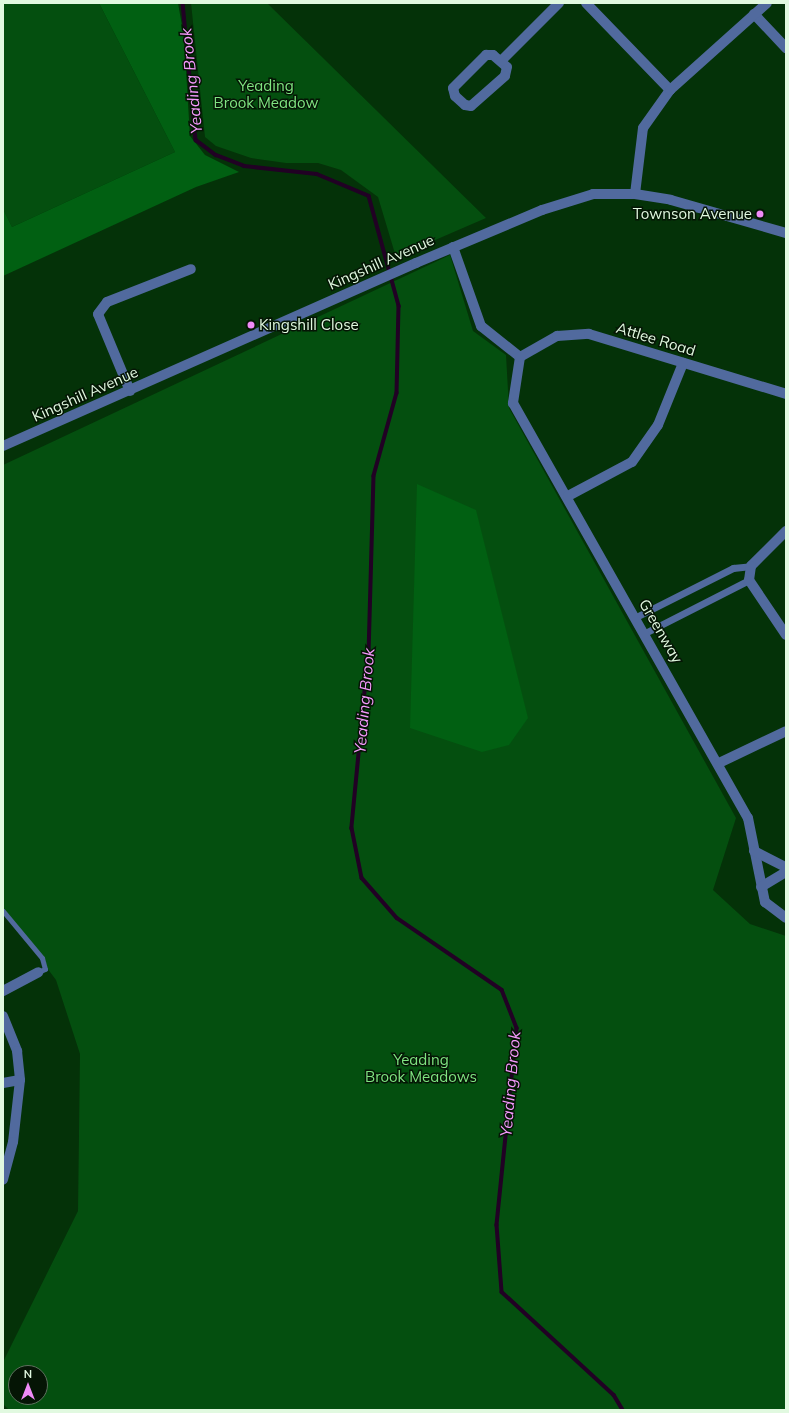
<!DOCTYPE html>
<html>
<head>
<meta charset="utf-8">
<style>
	body { margin:0 }
	#map { position:relative; width:789px; height:1413px; overflow:hidden; background:#043208; font-family:Mulish,sans-serif }
	div>[style] { position:absolute }
	[style*='--x'] { left:calc(var(--x)*1px); top:calc(var(--y)*1px); width:calc(var(--w)*1px); rotate:calc(var(--a)*1deg) }
	.green>* { inset:0; background:#044f0f }
	.forest>* { inset:0; background:#016012 }
	.stream>* { height:3.5px; margin:-1.75px; padding:0 1.75px; transform-origin:1.75px; border-radius:1.75px; background:#210124 }
	.service>* { height:5px; margin:-2.5px; padding:0 2.5px; transform-origin:2.5px; border-radius:2.5px; background:#516a9e }
	.pedestrian>* { height:7px; margin:-3.5px; padding:0 3.5px; transform-origin:3.5px; border-radius:3.5px; background:#516a9e }
	.minor>* { height:10px; margin:-5px; padding:0 5px; transform-origin:5px; border-radius:5px; background:#516a9e }
	.tertiary>* { height:10px; margin:-5px; padding:0 5px; transform-origin:5px; border-radius:5px; background:#516a9e }
	.dots>* { width:11px; height:11px; translate:-50% -50%; box-sizing:border-box; border:2px solid #051505; border-radius:50% }
	span { translate:-50% -50%; white-space:nowrap; text-align:center; line-height:1.15; -webkit-text-stroke:3px #051505; paint-order:stroke }
	.park-label { font-size:15px; color:#7fe481 }
	.poi-label { font-size:15px; color:#e1f9e0 }
	.right { translate:-100% -50%; text-align:right }
	.left { translate:0 -50%; text-align:left }
	.street-label { font-size:15px; color:#e1f9e0 }
	.water-label { font-size:16px; color:#f599fc; font-style:italic }
	.frame { position:absolute; inset:0; border:4px solid #e1f9e0; pointer-events:none }
	.north { position:absolute; left:8px; top:1365px; width:40px; height:40px; box-sizing:border-box; background:#051505; border:1px solid #5d705d; border-radius:50%; rotate:0deg; font-size:11px; font-weight:700; line-height:16px; text-align:center; color:#e1f9e0 }
	.north::after { content:''; display:block; margin:auto; width:14px; height:18px; background:#ef8bf7; clip-path:polygon(50% 0,100% 100%,50% 72%,0 100%) }
</style>
</head>
<body>
<div id="map">
	<div class="green">
		<i style="clip-path:polygon(3px 3px,99px 3px,175px 152px,12px 227px,3px 209px)"></i>
		<i style="clip-path:polygon(191px 3px,267px 3px,486px 218px,396px 257px,378px 197px,341px 170px,318px 163px,286px 163px,251px 158px,216px 146px,205px 137px)"></i>
		<i style="clip-path:polygon(evenodd,450px 255px,473px 331px,506px 355px,509px 408px,736px 818px,713px 890px,750px 924px,786px 936px,786px 1410px,9px 1410px,3px 1404px,3px 1362px,78px 1211px,80px 1054px,56px 980px,3px 909px,3px 465px,450px 255px,16px 1373px,40px 1373px,40px 1397px,16px 1397px,16px 1373px)"></i>
	</div>
	<div class="forest">
		<i style="clip-path:polygon(99px 3px,178px 3px,184px 37px,190px 136px,205px 155px,239px 172px,196px 187px,3px 276px,3px 209px,12px 227px,175px 152px)"></i>
		<i style="clip-path:polygon(417px 484px,476px 510px,528px 718px,509px 745px,482px 752px,410px 728px)"></i>
	</div>
	<div class="stream">
		<i style="--x:183;--y:3;--w:138;--a:84.6"></i>
		<i style="--x:196;--y:140;--w:25;--a:37"></i>
		<i style="--x:216;--y:155;--w:30;--a:21"></i>
		<i style="--x:244;--y:166;--w:73;--a:6.3"></i>
		<i style="--x:317;--y:174;--w:56;--a:22.9"></i>
		<i style="--x:369;--y:196;--w:114;--a:74.7"></i>
		<i style="--x:399;--y:306;--w:87;--a:91.3"></i>
		<i style="--x:397;--y:393;--w:86;--a:105.5"></i>
		<i style="--x:374;--y:476;--w:174;--a:91.6"></i>
		<i style="--x:369;--y:650;--w:179;--a:95.5"></i>
		<i style="--x:352;--y:828;--w:51;--a:78.7"></i>
		<i style="--x:362;--y:878;--w:53;--a:48.8"></i>
		<i style="--x:397;--y:918;--w:127;--a:34.4"></i>
		<i style="--x:502;--y:990;--w:41;--a:68.5"></i>
		<i style="--x:517;--y:1028;--w:198;--a:95.8"></i>
		<i style="--x:497;--y:1225;--w:67;--a:85.7"></i>
		<i style="--x:502;--y:1292;--w:152;--a:42.6"></i>
		<i style="--x:614;--y:1395;--w:17;--a:59"></i>
	</div>
	<div class="service">
		<i style="--x:3;--y:911;--w:61;--a:50.3"></i>
		<i style="--x:42;--y:958;--w:11;--a:75"></i>
		<i style="--x:45;--y:969;--w:8;--a:157"></i>
	</div>
	<div class="pedestrian">
		<i style="--x:636;--y:617;--w:109;--a:-26.8"></i>
		<i style="--x:733;--y:568;--w:18;--a:-6"></i>
		<i style="--x:645;--y:633;--w:117;--a:-27"></i>
	</div>
	<div class="minor">
		<i style="--x:586;--y:3;--w:121;--a:46"></i>
		<i style="--x:754;--y:14;--w:47;--a:46.7"></i>
		<i style="--x:486;--y:55;--w:7;--a:0"></i>
		<i style="--x:493;--y:55;--w:18;--a:41"></i>
		<i style="--x:507;--y:67;--w:9;--a:103"></i>
		<i style="--x:505;--y:76;--w:45;--a:138.6"></i>
		<i style="--x:471;--y:106;--w:6;--a:-171"></i>
		<i style="--x:465;--y:105;--w:13;--a:-138"></i>
		<i style="--x:455;--y:96;--w:8;--a:-104"></i>
		<i style="--x:453;--y:88;--w:47;--a:-45"></i>
		<i style="--x:501;--y:61;--w:82;--a:-45"></i>
		<i style="--x:635;--y:194;--w:66;--a:-83.1"></i>
		<i style="--x:643;--y:128;--w:47;--a:-54.6"></i>
		<i style="--x:670;--y:90;--w:130;--a:-41.9"></i>
		<i style="--x:453;--y:247;--w:84;--a:70.5"></i>
		<i style="--x:481;--y:326;--w:50;--a:38.5"></i>
		<i style="--x:520;--y:357;--w:47;--a:98.7"></i>
		<i style="--x:513;--y:403;--w:477;--a:60.5"></i>
		<i style="--x:748;--y:818;--w:86;--a:78.6"></i>
		<i style="--x:765;--y:902;--w:26;--a:37"></i>
		<i style="--x:520;--y:357;--w:43;--a:-29.6"></i>
		<i style="--x:557;--y:336;--w:32;--a:-4"></i>
		<i style="--x:589;--y:334;--w:206;--a:16.9"></i>
		<i style="--x:130;--y:391;--w:83;--a:-112.6"></i>
		<i style="--x:98;--y:314;--w:15;--a:-53"></i>
		<i style="--x:107;--y:302;--w:90;--a:-21.4"></i>
		<i style="--x:568;--y:496;--w:72;--a:-28"></i>
		<i style="--x:632;--y:462;--w:45;--a:-54.9"></i>
		<i style="--x:658;--y:425;--w:67;--a:-68"></i>
		<i style="--x:786;--y:531;--w:49;--a:135"></i>
		<i style="--x:751;--y:566;--w:14;--a:98"></i>
		<i style="--x:749;--y:580;--w:66;--a:56.1"></i>
		<i style="--x:719;--y:763;--w:74;--a:-25.5"></i>
		<i style="--x:754;--y:851;--w:36;--a:27"></i>
		<i style="--x:761;--y:887;--w:29;--a:-31"></i>
		<i style="--x:3;--y:991;--w:40;--a:-28"></i>
		<i style="--x:3;--y:1016;--w:38;--a:68"></i>
		<i style="--x:17;--y:1051;--w:29;--a:84"></i>
		<i style="--x:20;--y:1080;--w:62;--a:96.4"></i>
		<i style="--x:13;--y:1142;--w:39;--a:105"></i>
		<i style="--x:3;--y:1083;--w:17;--a:-10"></i>
	</div>
	<div class="tertiary">
		<i style="--x:3;--y:446;--w:452;--a:-23.9"></i>
		<i style="--x:416;--y:263;--w:137;--a:-22.8"></i>
		<i style="--x:542;--y:210;--w:53;--a:-17.4"></i>
		<i style="--x:593;--y:194;--w:42;--a:0"></i>
		<i style="--x:635;--y:194;--w:36;--a:9"></i>
		<i style="--x:671;--y:200;--w:120;--a:16"></i>
	</div>
	<div class="dots">
		<i style="left:760px;top:214px;background:#ef8bf7"></i>
		<i style="left:251px;top:325px;background:#ef8bf7"></i>
	</div>
	<div class="park-label">
		<span style="left:266px;top:94px">Yeading<br>Brook Meadow</span>
		<span style="left:421px;top:1068px">Yeading<br>Brook Meadows</span>
	</div>
	<div class="poi-label">
		<span class="right" style="left:752px;top:214px">Townson Avenue</span>
		<span class="left" style="left:259px;top:325px">Kingshill Close</span>
	</div>
	<div class="street-label">
		<span style="left:381px;top:262px;rotate:-24deg">Kingshill Avenue</span>
		<span style="left:656px;top:339px;rotate:17deg">Attlee Road</span>
		<span style="left:85px;top:394px;rotate:-24deg">Kingshill Avenue</span>
		<span style="left:661px;top:631px;rotate:60deg">Greenway</span>
	</div>
	<div class="water-label">
		<span style="left:191px;top:81px;rotate:-96deg">Yeading Brook</span>
		<span style="left:364px;top:701px;rotate:-85deg">Yeading Brook</span>
		<span style="left:510px;top:1084px;rotate:-85deg">Yeading Brook</span>
	</div>
	<div class="frame"></div>
	<div class="north">N</div>
</div>
</body>
</html>
